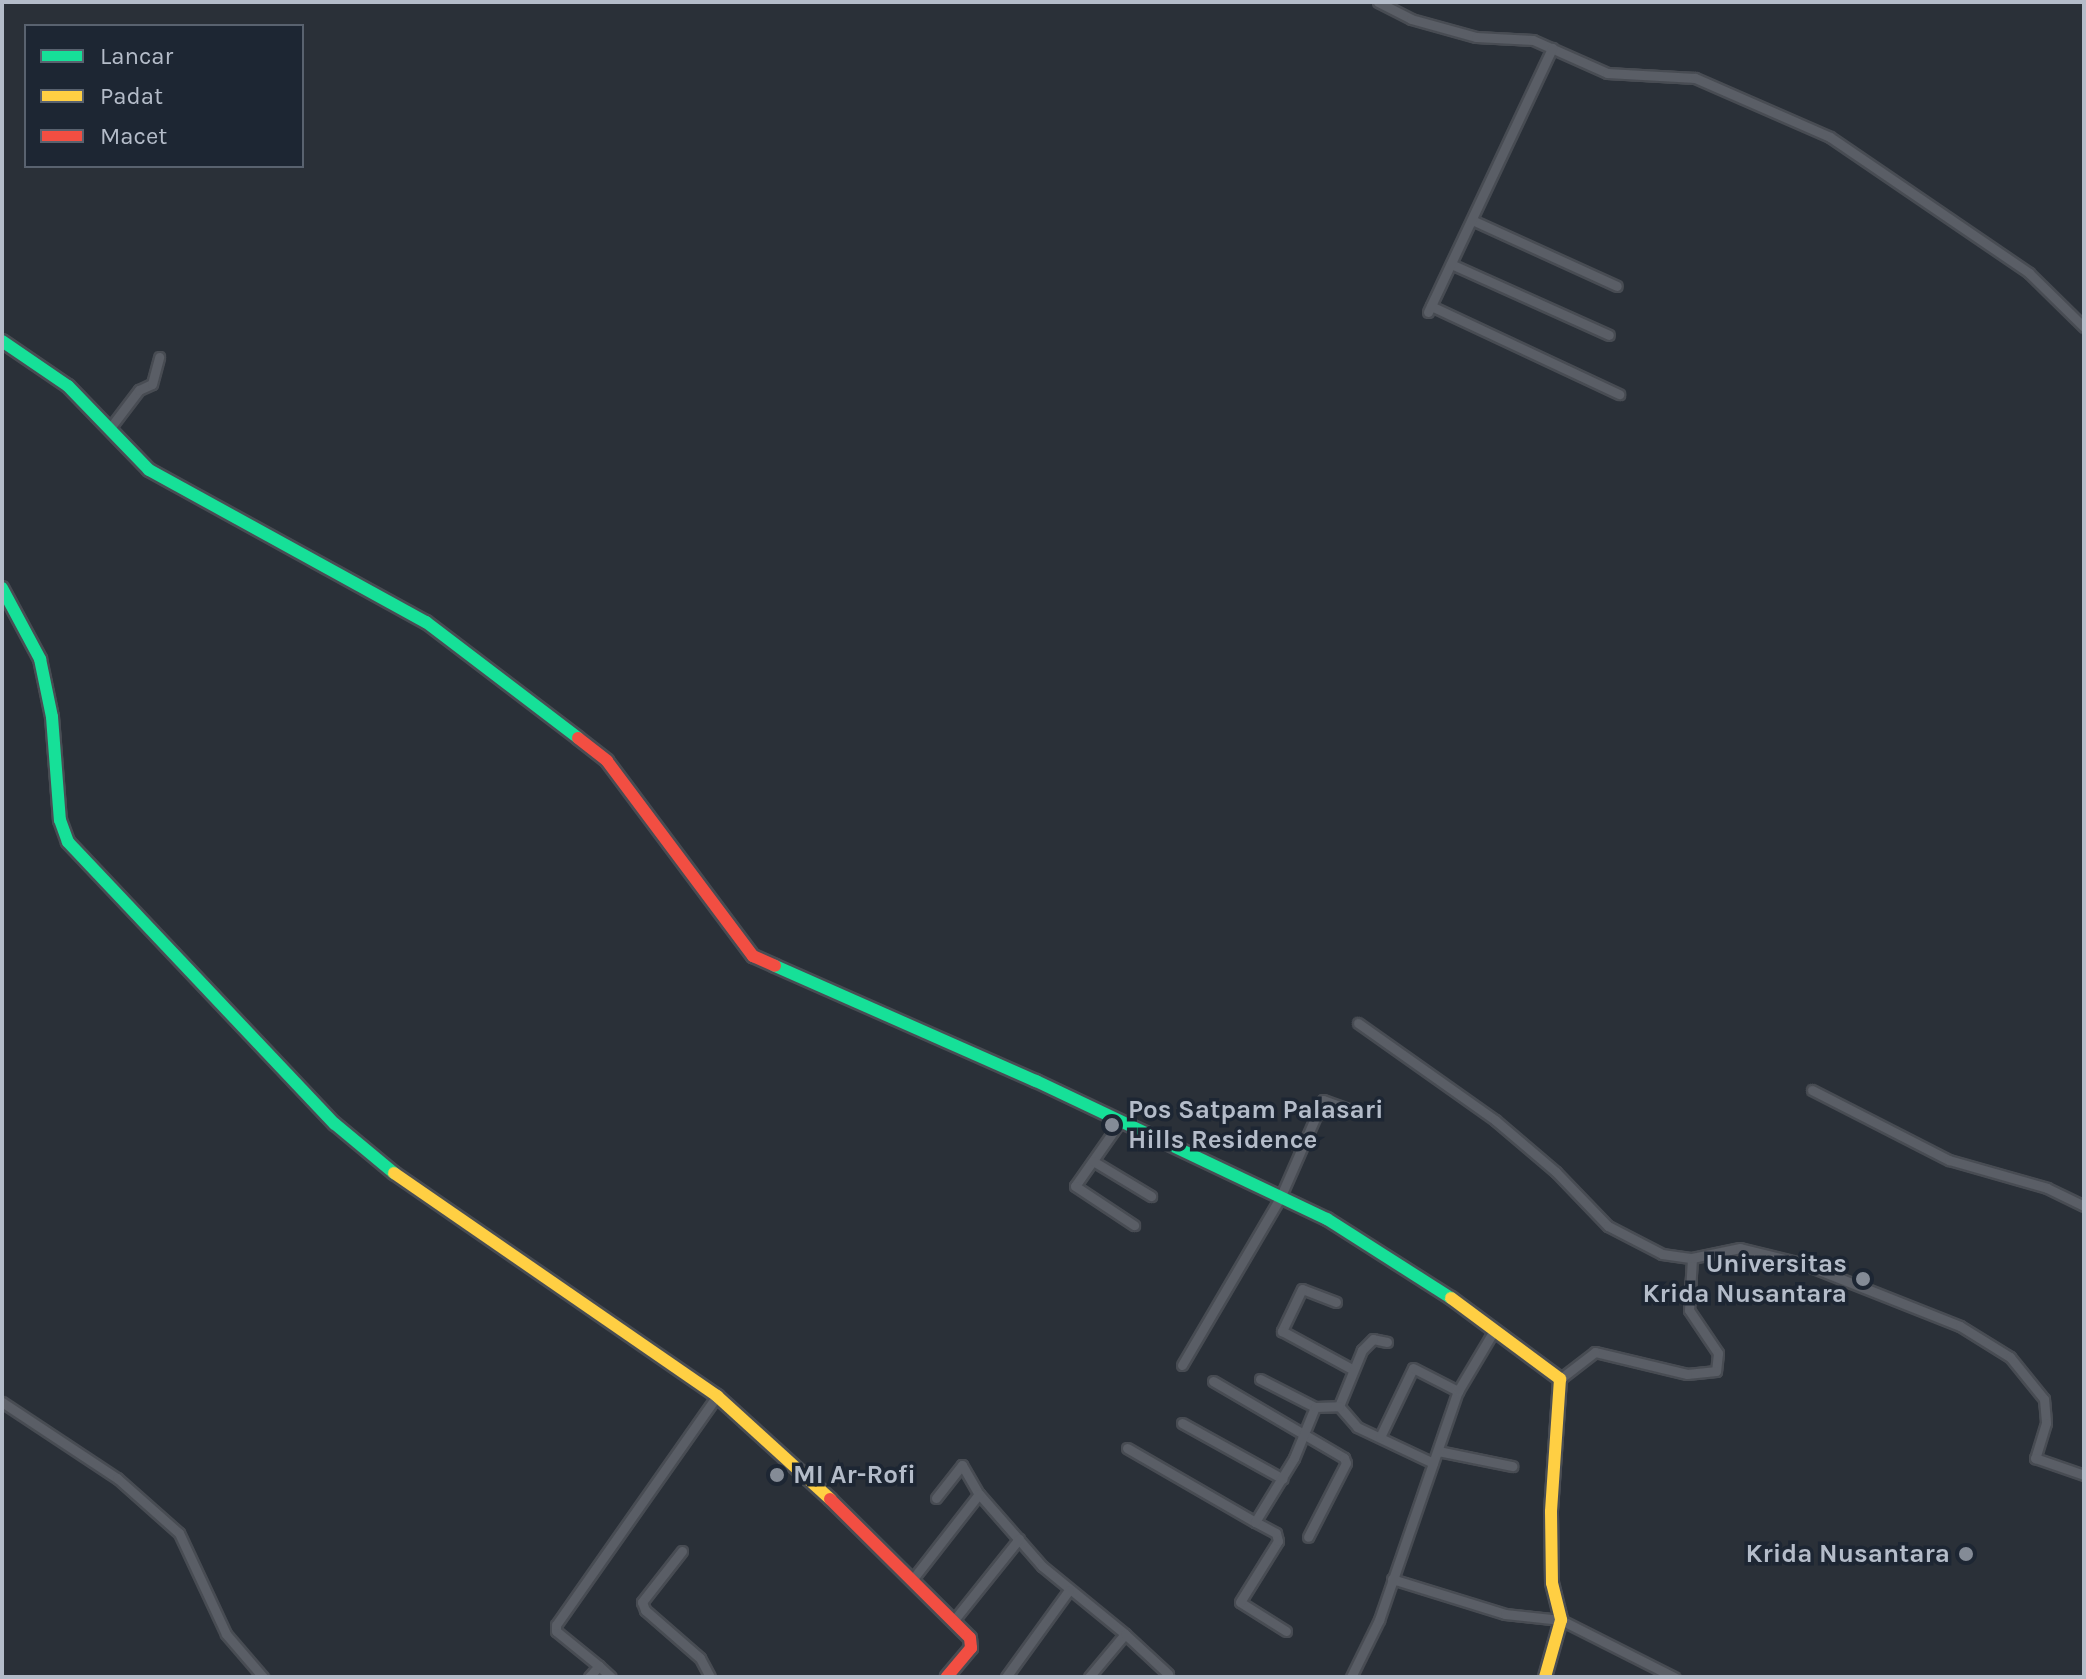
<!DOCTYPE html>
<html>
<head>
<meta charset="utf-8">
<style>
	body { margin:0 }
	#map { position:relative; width:2086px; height:1679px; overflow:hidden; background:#2a3038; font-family:Karla,sans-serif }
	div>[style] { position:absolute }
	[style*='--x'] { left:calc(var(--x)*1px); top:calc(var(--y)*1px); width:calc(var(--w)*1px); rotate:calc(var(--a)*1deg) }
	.roads { filter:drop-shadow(2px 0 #484c53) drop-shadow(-2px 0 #484c53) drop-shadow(0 2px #484c53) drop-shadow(0 -2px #484c53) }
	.street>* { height:9px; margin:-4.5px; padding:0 4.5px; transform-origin:4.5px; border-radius:4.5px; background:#5a5e66 }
	.fast>* { height:12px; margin:-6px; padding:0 6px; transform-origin:6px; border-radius:6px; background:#16e098 }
	.slow>* { height:12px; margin:-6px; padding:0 6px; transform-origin:6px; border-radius:6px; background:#ffcf43 }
	.jam>* { height:12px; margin:-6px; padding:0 6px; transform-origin:6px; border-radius:6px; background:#f24e42 }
	.dots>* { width:22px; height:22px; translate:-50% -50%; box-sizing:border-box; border:4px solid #1d2633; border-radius:50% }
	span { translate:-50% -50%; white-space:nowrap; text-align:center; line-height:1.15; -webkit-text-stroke:7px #1d2633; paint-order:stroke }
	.poi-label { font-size:26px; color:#b4bcc9; font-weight:700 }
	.left { translate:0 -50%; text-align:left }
	.right { translate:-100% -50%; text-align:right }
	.frame { position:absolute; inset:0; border:4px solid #b4bcc9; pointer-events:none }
	.legend { position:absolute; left:24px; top:24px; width:280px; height:144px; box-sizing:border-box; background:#1d2633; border:2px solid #59626f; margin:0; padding:10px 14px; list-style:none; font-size:24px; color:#b4bcc9 }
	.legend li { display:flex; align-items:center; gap:16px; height:40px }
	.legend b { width:40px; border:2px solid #59626f }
</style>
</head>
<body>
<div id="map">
	<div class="roads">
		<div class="street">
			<i style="--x:1378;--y:2;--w:37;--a:27"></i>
			<i style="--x:1411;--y:19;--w:67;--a:15.5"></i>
			<i style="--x:1476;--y:37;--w:57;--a:3"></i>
			<i style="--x:1533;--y:40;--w:81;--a:24"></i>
			<i style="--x:1607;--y:73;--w:88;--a:3.3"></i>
			<i style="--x:1695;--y:78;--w:147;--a:23.6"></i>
			<i style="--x:1830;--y:137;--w:241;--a:34.3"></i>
			<i style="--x:2029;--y:273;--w:77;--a:44.5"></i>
			<i style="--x:1472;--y:220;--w:159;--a:24.5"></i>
			<i style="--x:1451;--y:264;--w:173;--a:24.2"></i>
			<i style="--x:1431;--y:306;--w:208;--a:25.1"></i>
			<i style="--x:1428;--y:312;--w:292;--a:-64.8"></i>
			<i style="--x:110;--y:428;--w:48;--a:-52.7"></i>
			<i style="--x:139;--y:390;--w:14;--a:-25"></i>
			<i style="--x:152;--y:384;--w:28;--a:-75"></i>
			<i style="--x:1358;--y:1023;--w:168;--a:35.3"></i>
			<i style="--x:1495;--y:1120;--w:80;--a:40.4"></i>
			<i style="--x:1556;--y:1172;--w:75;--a:46.1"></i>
			<i style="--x:1608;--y:1226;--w:61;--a:27.4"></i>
			<i style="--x:1662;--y:1254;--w:30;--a:8"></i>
			<i style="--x:1692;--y:1258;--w:52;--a:93.3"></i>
			<i style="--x:1689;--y:1310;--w:52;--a:56"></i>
			<i style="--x:1718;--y:1353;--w:18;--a:96"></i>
			<i style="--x:1716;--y:1371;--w:29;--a:174"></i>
			<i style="--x:1687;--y:1374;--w:95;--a:-166.6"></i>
			<i style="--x:1595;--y:1352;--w:44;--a:142.4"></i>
			<i style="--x:1812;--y:1090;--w:154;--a:27.1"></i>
			<i style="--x:1949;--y:1160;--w:102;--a:15.9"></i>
			<i style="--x:2047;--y:1188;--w:41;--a:25.9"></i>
			<i style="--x:1120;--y:1122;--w:78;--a:125.1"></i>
			<i style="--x:1075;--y:1186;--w:71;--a:33.5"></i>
			<i style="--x:1093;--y:1161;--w:68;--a:31.1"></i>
			<i style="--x:1692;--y:1258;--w:49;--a:-11.8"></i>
			<i style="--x:1740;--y:1248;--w:63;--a:13.8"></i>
			<i style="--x:1801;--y:1263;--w:171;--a:21.6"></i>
			<i style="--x:1960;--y:1326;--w:59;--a:31.8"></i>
			<i style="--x:2010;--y:1357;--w:54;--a:51"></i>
			<i style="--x:2044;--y:1399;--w:24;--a:85"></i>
			<i style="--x:2046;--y:1423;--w:37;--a:107"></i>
			<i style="--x:2035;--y:1458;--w:52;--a:19.1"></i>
			<i style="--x:1336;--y:1302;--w:36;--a:-159"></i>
			<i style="--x:1302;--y:1289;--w:47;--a:115.5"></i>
			<i style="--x:1282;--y:1331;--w:80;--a:28.5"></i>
			<i style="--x:1387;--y:1342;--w:14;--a:-168"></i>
			<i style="--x:1373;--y:1339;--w:16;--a:135"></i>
			<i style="--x:1362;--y:1350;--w:61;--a:112.3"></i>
			<i style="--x:1339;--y:1406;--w:28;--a:49"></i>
			<i style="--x:1357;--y:1427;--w:84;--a:25.3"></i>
			<i style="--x:1182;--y:1365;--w:194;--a:-59.6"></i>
			<i style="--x:1280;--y:1198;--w:107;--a:-66.3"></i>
			<i style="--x:1323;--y:1100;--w:33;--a:20"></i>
			<i style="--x:1260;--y:1379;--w:62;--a:27"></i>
			<i style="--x:1213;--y:1381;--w:152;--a:30.4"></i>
			<i style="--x:1344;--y:1458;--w:5;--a:68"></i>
			<i style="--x:1346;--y:1463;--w:83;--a:117.2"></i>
			<i style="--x:2;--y:1402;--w:138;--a:33.5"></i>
			<i style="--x:117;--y:1478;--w:83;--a:41.6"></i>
			<i style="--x:179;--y:1533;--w:111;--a:65"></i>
			<i style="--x:226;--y:1634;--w:57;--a:49.3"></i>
			<i style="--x:1182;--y:1423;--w:115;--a:29"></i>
			<i style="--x:1380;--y:1437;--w:76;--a:-64.4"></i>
			<i style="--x:1413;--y:1368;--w:51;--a:27.1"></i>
			<i style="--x:1127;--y:1448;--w:148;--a:30"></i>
			<i style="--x:1438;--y:1451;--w:76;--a:11.5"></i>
			<i style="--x:936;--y:1498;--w:42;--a:-51.8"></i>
			<i style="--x:962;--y:1465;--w:34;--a:60"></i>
			<i style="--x:979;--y:1494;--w:96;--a:48.8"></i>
			<i style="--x:1042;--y:1566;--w:107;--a:39.3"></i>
			<i style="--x:1125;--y:1634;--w:56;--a:129.9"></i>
			<i style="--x:682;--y:1551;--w:65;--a:128.1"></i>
			<i style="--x:642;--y:1602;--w:9;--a:69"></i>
			<i style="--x:645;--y:1610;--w:73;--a:41.1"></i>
			<i style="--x:700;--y:1658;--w:21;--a:62"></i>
			<i style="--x:1392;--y:1579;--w:118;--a:17.2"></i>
			<i style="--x:1505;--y:1614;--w:56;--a:6.1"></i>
			<i style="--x:1561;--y:1620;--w:127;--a:26.8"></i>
			<i style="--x:912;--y:1580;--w:109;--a:-52.1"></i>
			<i style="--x:954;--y:1620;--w:104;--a:-51.3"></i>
			<i style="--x:1286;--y:1631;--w:54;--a:-147.8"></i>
			<i style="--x:1240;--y:1602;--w:72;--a:-58.1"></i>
			<i style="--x:1278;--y:1541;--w:8;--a:-104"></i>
			<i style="--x:1276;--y:1533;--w:24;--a:-152"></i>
			<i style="--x:1255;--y:1522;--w:75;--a:-58.6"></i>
			<i style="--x:1294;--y:1458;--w:55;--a:-67.6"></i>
			<i style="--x:1315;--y:1407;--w:24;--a:-2"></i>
			<i style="--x:1125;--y:1634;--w:59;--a:42.9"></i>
			<i style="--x:599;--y:1666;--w:16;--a:43"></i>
			<i style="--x:589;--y:1677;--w:15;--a:-48"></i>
			<i style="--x:599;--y:1666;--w:55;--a:-140.9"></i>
			<i style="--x:556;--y:1631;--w:6;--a:-90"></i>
			<i style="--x:556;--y:1625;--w:280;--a:-54.9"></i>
			<i style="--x:1006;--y:1677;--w:107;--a:-54.1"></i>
			<i style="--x:1351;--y:1677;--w:64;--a:-63.8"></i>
			<i style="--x:1379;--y:1620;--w:242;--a:-71"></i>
			<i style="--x:1458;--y:1391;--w:72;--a:-59.2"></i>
		</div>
		<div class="fast">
			<i style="--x:2;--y:341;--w:80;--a:34.3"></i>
			<i style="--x:68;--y:386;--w:117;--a:46"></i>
			<i style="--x:149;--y:470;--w:316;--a:28.8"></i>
			<i style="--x:426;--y:622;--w:191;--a:37.3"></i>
			<i style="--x:2;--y:588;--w:81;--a:61.8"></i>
			<i style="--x:40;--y:659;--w:59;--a:78.3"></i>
			<i style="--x:52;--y:717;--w:103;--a:85.6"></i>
			<i style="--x:60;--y:820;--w:23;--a:70"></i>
			<i style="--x:68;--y:842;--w:388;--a:46.6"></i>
			<i style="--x:335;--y:1124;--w:77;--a:39.7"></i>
			<i style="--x:775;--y:966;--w:285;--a:23.8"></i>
			<i style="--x:1036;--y:1081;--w:322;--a:25.4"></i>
			<i style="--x:1327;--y:1219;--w:147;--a:32.5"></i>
		</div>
		<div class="slow">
			<i style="--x:394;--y:1173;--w:393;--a:34.6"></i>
			<i style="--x:717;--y:1396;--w:153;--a:42.3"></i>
			<i style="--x:1451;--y:1298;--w:136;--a:36.6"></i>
			<i style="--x:1560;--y:1379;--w:133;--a:93.9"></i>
			<i style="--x:1551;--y:1512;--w:71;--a:89.2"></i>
			<i style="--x:1552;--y:1583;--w:38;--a:76"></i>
			<i style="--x:1561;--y:1620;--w:59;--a:105.7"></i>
		</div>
		<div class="jam">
			<i style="--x:578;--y:738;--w:37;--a:38"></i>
			<i style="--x:607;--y:761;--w:244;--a:53.2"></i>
			<i style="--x:753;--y:956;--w:24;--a:24"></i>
			<i style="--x:830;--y:1499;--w:197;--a:44.8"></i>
			<i style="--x:970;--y:1638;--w:10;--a:84"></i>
			<i style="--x:971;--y:1648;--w:38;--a:130"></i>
		</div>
	</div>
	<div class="dots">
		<i style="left:1112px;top:1125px;background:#848b96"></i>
		<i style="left:1863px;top:1279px;background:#848b96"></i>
		<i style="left:777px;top:1475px;background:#848b96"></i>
		<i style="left:1966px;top:1554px;background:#848b96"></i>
	</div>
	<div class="poi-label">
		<span class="left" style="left:1128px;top:1125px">Pos Satpam Palasari<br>Hills Residence</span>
		<span class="right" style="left:1847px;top:1279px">Universitas<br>Krida Nusantara</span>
		<span class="left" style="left:793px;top:1475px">MI Ar-Rofi</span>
		<span class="right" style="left:1950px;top:1554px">Krida Nusantara</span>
	</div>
	<div class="frame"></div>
	<ul class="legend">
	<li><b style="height:10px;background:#16e098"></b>Lancar</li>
	<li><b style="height:10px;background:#ffcf43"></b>Padat</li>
	<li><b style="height:10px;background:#f24e42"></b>Macet</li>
	</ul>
</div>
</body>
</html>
